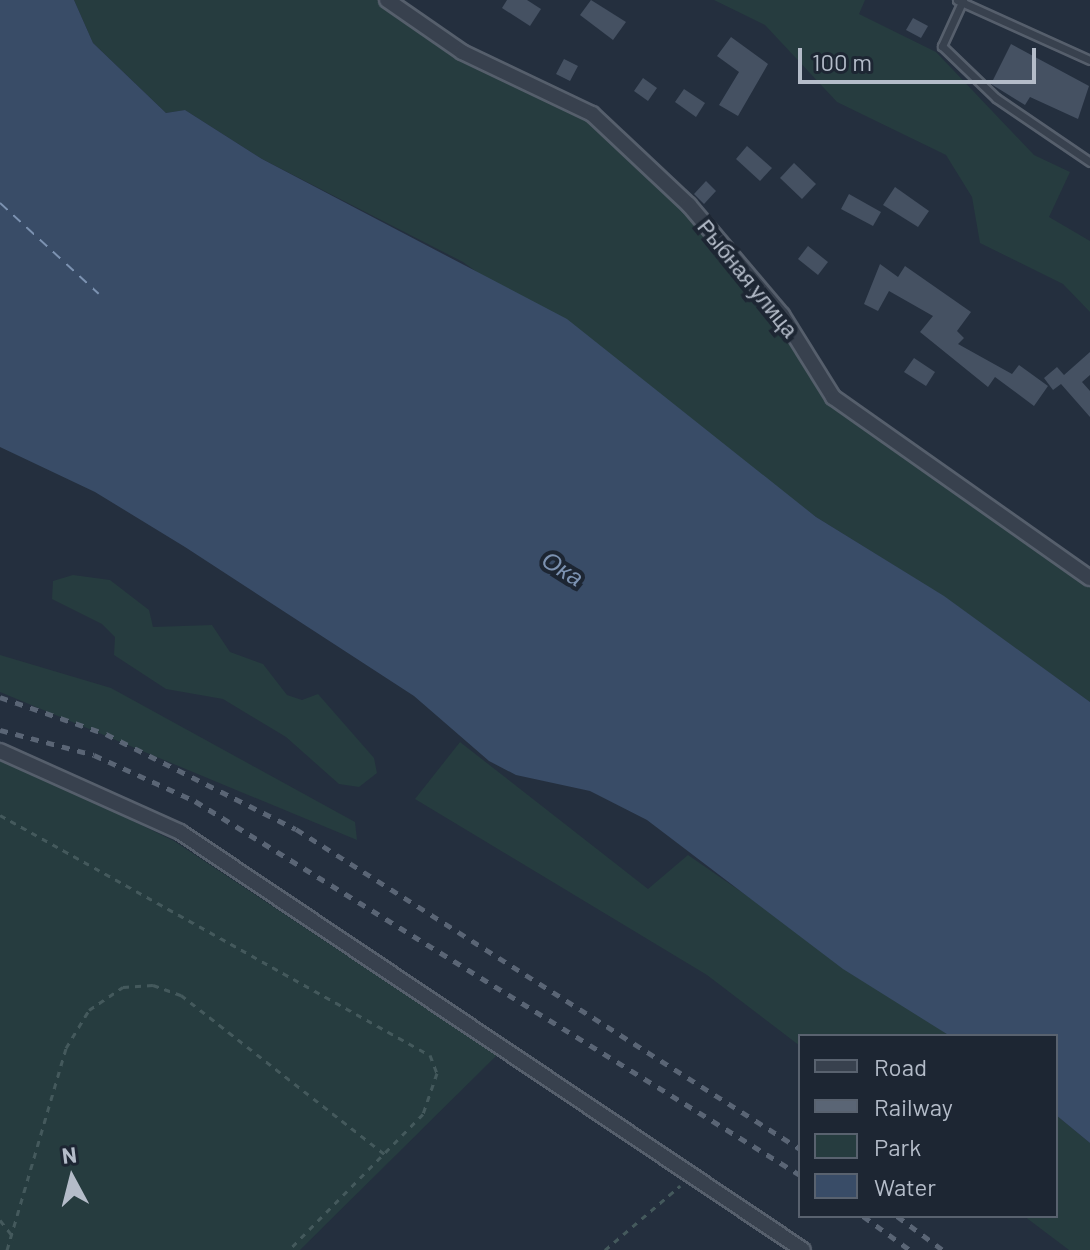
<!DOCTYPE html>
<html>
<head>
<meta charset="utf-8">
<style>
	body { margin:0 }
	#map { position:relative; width:1090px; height:1250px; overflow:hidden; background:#242f3e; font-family:Barlow,sans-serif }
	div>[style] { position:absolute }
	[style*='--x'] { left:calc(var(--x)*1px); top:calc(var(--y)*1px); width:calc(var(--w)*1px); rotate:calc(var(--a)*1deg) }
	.green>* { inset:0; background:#263c3f }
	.water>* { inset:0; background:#394c67 }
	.ferry>* { height:2px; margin-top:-1px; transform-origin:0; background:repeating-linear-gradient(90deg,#7c92b1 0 10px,transparent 0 18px) }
	.building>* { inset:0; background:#455162 }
	.path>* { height:3px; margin-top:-1.5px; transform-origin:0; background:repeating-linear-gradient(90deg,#44595c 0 6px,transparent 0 12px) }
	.roads { filter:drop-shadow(2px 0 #565f6c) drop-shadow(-2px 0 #565f6c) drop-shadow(0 2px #565f6c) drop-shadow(0 -2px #565f6c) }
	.lane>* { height:7px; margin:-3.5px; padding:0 3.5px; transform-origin:3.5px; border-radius:3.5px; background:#38414e }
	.street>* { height:14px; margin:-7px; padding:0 7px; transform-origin:7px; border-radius:7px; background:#38414e }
	.rail>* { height:5px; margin-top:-2.5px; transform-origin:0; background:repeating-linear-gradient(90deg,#5a6575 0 8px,transparent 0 16px) }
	span { translate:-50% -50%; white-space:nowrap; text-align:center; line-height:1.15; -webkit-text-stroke:8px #1d2633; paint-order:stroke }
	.street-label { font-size:22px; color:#b4bcc9 }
	.water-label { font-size:24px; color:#7c92b1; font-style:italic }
	.legend { position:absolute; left:798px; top:1034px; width:260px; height:184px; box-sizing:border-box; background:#1d2633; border:2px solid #59626f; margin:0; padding:10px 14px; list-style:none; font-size:24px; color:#b4bcc9 }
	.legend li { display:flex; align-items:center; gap:16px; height:40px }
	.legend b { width:40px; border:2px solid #59626f }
	.north { position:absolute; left:32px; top:1138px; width:80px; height:80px; -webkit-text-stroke:6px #1d2633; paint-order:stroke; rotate:353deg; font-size:22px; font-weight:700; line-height:32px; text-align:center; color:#b4bcc9 }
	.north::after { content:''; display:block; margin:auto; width:28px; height:36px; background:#b4bcc9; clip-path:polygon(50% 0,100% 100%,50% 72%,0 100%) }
	.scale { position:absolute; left:798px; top:48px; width:238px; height:36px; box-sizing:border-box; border:4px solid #b4bcc9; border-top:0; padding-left:10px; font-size:24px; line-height:28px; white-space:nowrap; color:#b4bcc9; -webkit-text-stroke:6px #1d2633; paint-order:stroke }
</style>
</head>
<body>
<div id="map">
	<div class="green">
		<i style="clip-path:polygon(74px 0,397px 0,437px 32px,595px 110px,798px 326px,836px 393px,1090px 572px,1090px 702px,943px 596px,816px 517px,463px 262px,262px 159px,185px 110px,166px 113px,93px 43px)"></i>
		<i style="clip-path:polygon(714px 0,865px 0,859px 14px,936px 52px,1034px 155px,1070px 172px,1049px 217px,1090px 241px,1090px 312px,1063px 284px,980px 243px,972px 197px,946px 155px,837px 102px,765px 25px)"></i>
		<i style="clip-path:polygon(73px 575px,110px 580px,149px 610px,153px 627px,212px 625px,230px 652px,263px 664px,287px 695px,302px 700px,318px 694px,374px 758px,377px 773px,359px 787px,339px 784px,286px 737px,223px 699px,166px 689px,114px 655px,115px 637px,102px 624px,52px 599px,53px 581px)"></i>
		<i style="clip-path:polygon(0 655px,111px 688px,355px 822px,357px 840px,0 692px)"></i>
		<i style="clip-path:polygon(460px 742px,648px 889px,688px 855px,950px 1036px,800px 1036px,800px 1046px,707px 975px,415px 799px)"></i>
		<i style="clip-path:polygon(0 756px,174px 841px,497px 1055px,300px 1250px,0 1250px)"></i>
		<i style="clip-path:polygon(1056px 1115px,1090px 1143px,1090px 1250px,1069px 1250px,1024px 1216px,1056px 1216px)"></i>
	</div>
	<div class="water">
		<i style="clip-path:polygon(0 0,74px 0,93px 43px,166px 113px,185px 110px,262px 159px,567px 319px,816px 517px,944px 596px,1090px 702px,1090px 1143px,1056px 1115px,1056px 1036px,950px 1036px,843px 969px,647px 820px,590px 791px,516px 775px,489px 761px,414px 696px,185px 547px,95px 492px,0 447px)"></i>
	</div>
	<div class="ferry">
		<i style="--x:0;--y:203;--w:134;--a:42.6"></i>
	</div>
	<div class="building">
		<i style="clip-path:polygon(507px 0,527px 0,541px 9px,530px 26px,502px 8px)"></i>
		<i style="clip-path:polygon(591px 0,626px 22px,613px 40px,580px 15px)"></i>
		<i style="clip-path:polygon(913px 18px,928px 26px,921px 38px,906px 30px)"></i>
		<i style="clip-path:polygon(731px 37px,768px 64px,738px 116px,719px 105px,739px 72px,717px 56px)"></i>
		<i style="clip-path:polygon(1011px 44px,1089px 86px,1078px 119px,1030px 97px,1025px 105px,991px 84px)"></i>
		<i style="clip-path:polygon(564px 59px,578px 66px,570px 81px,556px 74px)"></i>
		<i style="clip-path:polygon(643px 78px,657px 88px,648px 101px,634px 91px)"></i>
		<i style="clip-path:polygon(684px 89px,705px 103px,696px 117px,675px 102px)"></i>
		<i style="clip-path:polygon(747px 146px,772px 168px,760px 181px,736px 159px)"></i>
		<i style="clip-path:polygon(794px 163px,816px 184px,802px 199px,780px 178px)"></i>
		<i style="clip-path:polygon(706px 181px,716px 191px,704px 204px,694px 194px)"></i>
		<i style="clip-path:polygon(895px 187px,929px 211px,918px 227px,883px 205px)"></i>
		<i style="clip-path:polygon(849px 194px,881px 212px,873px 226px,841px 209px)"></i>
		<i style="clip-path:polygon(808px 246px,828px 262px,818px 275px,798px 259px)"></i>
		<i style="clip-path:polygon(880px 264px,898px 277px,905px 266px,971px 312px,957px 331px,964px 338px,958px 344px,1012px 374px,1019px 365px,1048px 386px,1034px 406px,995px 377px,988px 387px,920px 332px,933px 316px,889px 291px,878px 311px,864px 304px)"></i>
		<i style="clip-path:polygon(1090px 352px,1090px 375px,1082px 382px,1090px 391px,1090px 417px,1061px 384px,1053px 390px,1044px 378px,1057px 367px,1064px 375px)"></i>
		<i style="clip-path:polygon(914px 358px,935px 372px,926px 386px,904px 372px)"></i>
	</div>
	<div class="path">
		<i style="--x:0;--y:815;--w:492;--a:29.2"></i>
		<i style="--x:430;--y:1055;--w:19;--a:69"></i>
		<i style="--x:437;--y:1073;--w:43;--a:108.9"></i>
		<i style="--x:423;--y:1114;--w:191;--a:134.6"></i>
		<i style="--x:0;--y:1220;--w:24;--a:52"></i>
		<i style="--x:7;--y:1250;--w:210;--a:-73.7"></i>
		<i style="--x:66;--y:1048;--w:44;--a:-58.8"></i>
		<i style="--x:89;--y:1010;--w:41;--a:-34.1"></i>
		<i style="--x:123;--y:987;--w:30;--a:-4"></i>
		<i style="--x:153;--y:985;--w:30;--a:20"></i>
		<i style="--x:181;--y:995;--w:260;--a:38"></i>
		<i style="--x:605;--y:1250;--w:99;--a:-40.5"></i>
	</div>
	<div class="roads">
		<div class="lane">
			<i style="--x:957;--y:0;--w:146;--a:24.3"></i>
			<i style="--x:963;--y:0;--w:51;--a:114.5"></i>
			<i style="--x:942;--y:46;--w:75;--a:43.9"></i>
			<i style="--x:996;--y:98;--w:114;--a:34.2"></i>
		</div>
		<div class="street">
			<i style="--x:387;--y:0;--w:91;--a:34.7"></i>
			<i style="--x:462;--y:52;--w:144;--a:25.5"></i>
			<i style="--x:592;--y:114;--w:133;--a:43.2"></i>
			<i style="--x:689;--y:205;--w:144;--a:49.8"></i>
			<i style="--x:782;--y:315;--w:97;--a:58.1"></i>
			<i style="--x:833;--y:397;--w:314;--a:35.2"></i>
			<i style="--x:0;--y:751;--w:197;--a:24.2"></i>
			<i style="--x:180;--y:832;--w:750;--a:33.86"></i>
		</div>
	</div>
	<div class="rail">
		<i style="--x:0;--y:697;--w:112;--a:19.2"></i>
		<i style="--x:106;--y:734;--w:212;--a:26.6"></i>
		<i style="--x:296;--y:829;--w:597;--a:32.41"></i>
		<i style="--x:0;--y:730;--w:97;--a:14.9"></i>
		<i style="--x:94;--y:755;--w:111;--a:24.5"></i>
		<i style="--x:195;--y:801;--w:711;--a:31.72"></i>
		<i style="--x:863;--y:1216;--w:58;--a:35.9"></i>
		<i style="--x:897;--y:1216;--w:57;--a:36.5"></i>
	</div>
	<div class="street-label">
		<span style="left:748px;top:278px;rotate:51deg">Рыбная улица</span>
	</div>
	<div class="water-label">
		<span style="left:563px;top:568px;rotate:32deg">Ока</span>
	</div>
	<ul class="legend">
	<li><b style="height:10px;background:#38414e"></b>Road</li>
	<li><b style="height:10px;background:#5a6575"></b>Railway</li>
	<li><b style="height:22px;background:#263c3f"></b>Park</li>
	<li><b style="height:22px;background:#394c67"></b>Water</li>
	</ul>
	<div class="north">N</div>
	<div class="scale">100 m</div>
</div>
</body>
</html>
